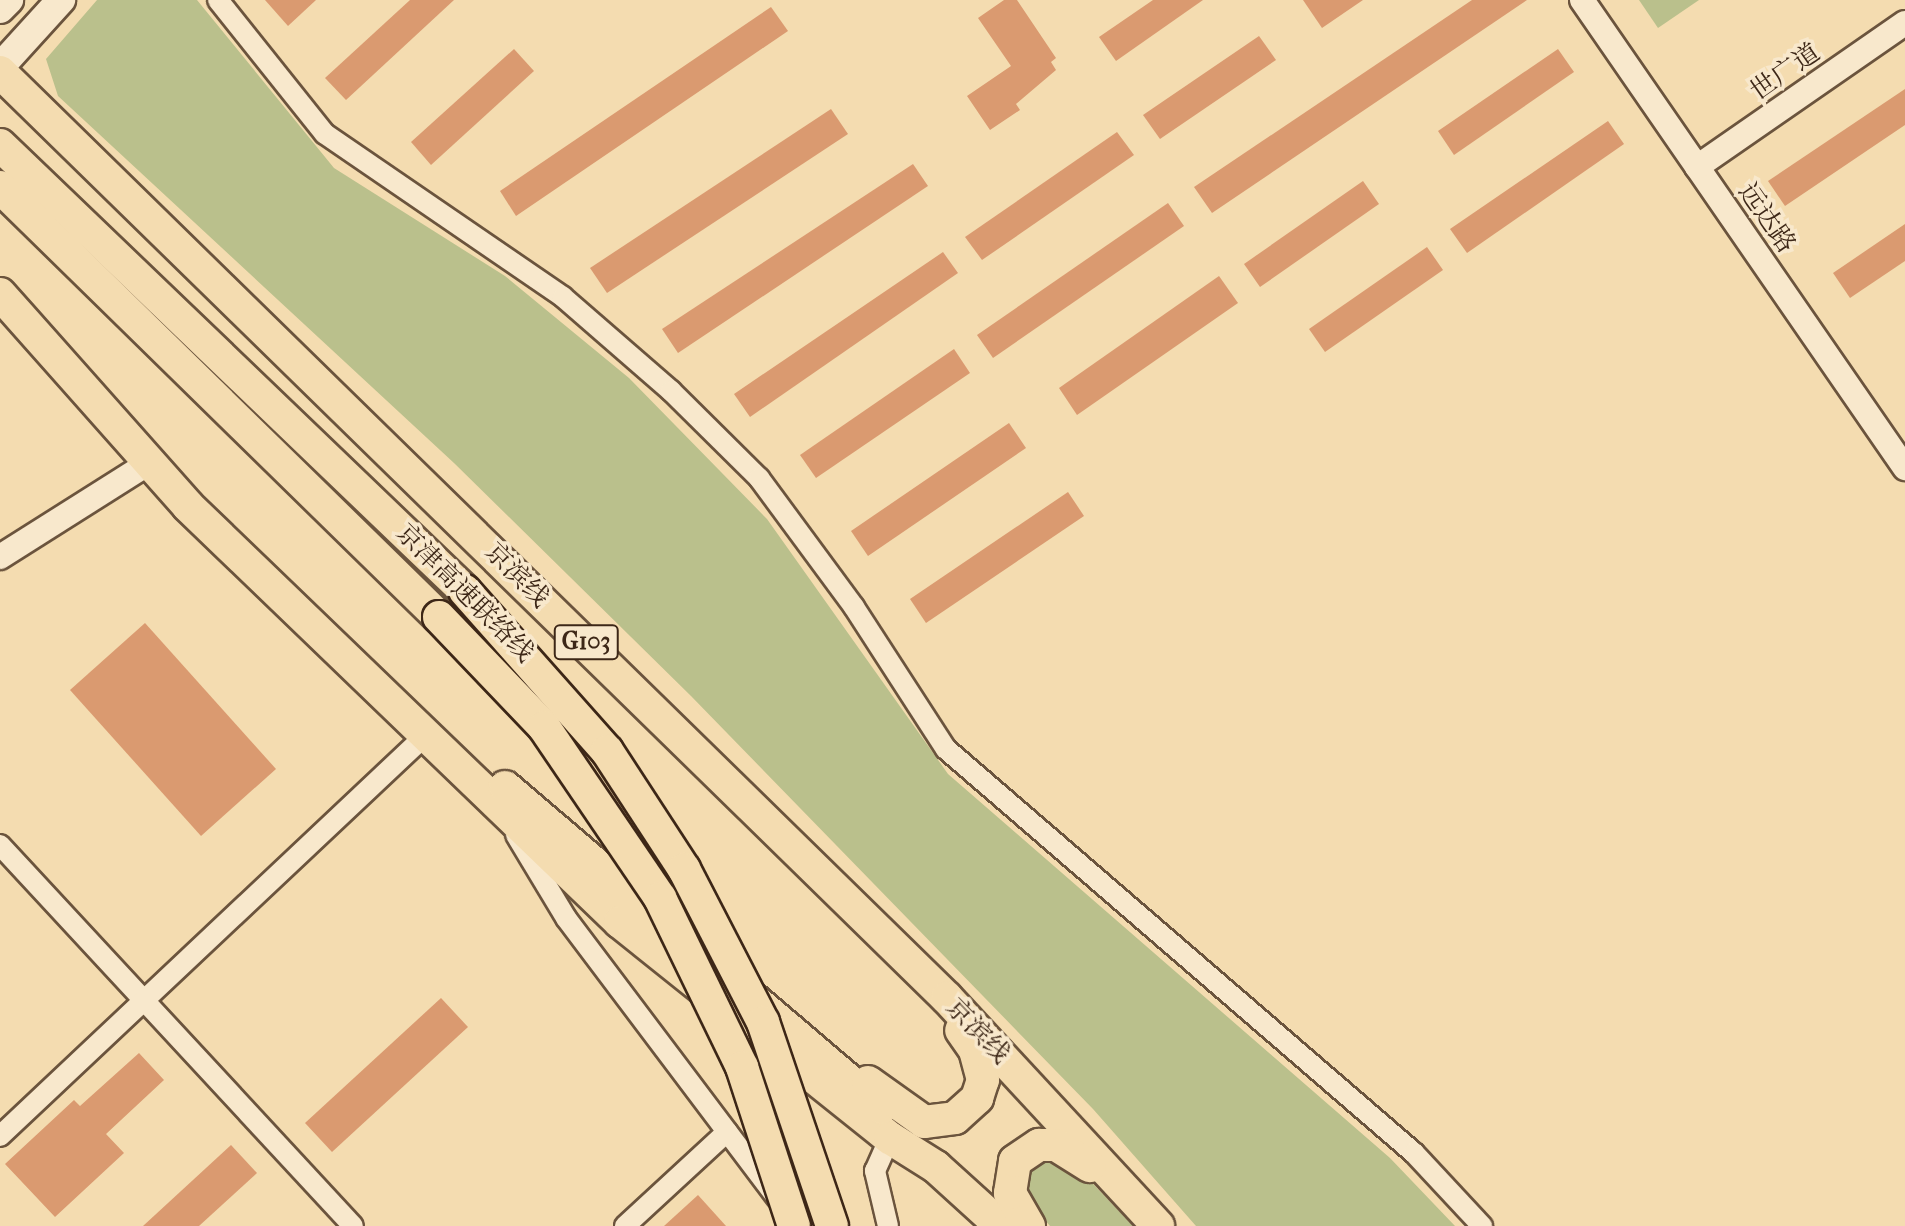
<!DOCTYPE html>
<html>
<head>
<meta charset="utf-8">
<style>
	body { margin:0 }
	#map { position:relative; width:1905px; height:1226px; overflow:hidden; background:#f4dcb0; font-family:"IM FELL French Canon","Noto Serif SC",serif }
	div>[style] { position:absolute }
	[style*='--x'] { left:calc(var(--x)*1px); top:calc(var(--y)*1px); width:calc(var(--w)*1px); rotate:calc(var(--a)*1deg) }
	.green>* { inset:0; background:#bac08c }
	.building>* { inset:0; background:#da9a70 }
	.roads { filter:drop-shadow(2px 0 #6b543d) drop-shadow(-2px 0 #6b543d) drop-shadow(0 2px #6b543d) drop-shadow(0 -2px #6b543d) }
	.minor>* { height:20px; margin:-10px; padding:0 10px; transform-origin:10px; border-radius:10px; background:#f8e8cc }
	.tertiary>* { height:24px; margin:-12px; padding:0 12px; transform-origin:12px; border-radius:12px; background:#f8e8cc }
	.secondary>* { height:28px; margin:-14px; padding:0 14px; transform-origin:14px; border-radius:14px; background:#f8e8cc }
	.trunk>* { height:32px; margin:-16px; padding:0 16px; transform-origin:16px; border-radius:16px; background:#f4dcb0 }
	.bridges { filter:drop-shadow(2px 0 #3d2717) drop-shadow(-2px 0 #3d2717) drop-shadow(0 2px #3d2717) drop-shadow(0 -2px #3d2717) }
	.trunk-bridge>* { height:32px; margin:-16px; padding:0 16px; transform-origin:16px; border-radius:16px; background:#f4dcb0 }
	span { translate:-50% -50%; white-space:nowrap; text-align:center; line-height:1.15; -webkit-text-stroke:7px #f8e8cc; paint-order:stroke }
	.shield-label span { padding:2px 6px; background:#f8e8cc; border:2px solid; border-radius:6px; -webkit-text-stroke-width:0 }
	.shield-label { font-size:24px; color:#3d2717; font-weight:700 }
	.street-label { font-size:26px; color:#3d2717 }
</style>
</head>
<body>
<div id="map">
	<div class="green">
		<i style="clip-path:polygon(97px 0,197px 0,334px 168px,505px 276px,629px 378px,767px 519px,948px 774px,1390px 1158px,1455px 1226px,1196px 1226px,1093px 1109px,691px 696px,454px 463px,58px 96px,46px 59px)"></i>
		<i style="clip-path:polygon(1639px 0,1699px 0,1658px 28px)"></i>
		<i style="clip-path:polygon(1046px 1155px,1077px 1167px,1133px 1226px,1050px 1226px,1022px 1193px,1026px 1170px)"></i>
	</div>
	<div class="building">
		<i style="clip-path:polygon(265px 0,316px 0,288px 26px)"></i>
		<i style="clip-path:polygon(410px 0,454px 0,346px 100px,325px 78px)"></i>
		<i style="clip-path:polygon(1004px 0,1017px 0,1056px 58px,1051px 62px,1056px 70px,1016px 104px,1020px 110px,990px 130px,967px 96px,1011px 66px,978px 18px)"></i>
		<i style="clip-path:polygon(1153px 0,1203px 0,1116px 61px,1099px 37px)"></i>
		<i style="clip-path:polygon(1303px 0,1363px 0,1322px 28px)"></i>
		<i style="clip-path:polygon(1472px 0,1527px 0,1212px 213px,1194px 187px)"></i>
		<i style="clip-path:polygon(771px 7px,788px 31px,516px 216px,500px 191px)"></i>
		<i style="clip-path:polygon(1259px 36px,1276px 60px,1160px 139px,1143px 115px)"></i>
		<i style="clip-path:polygon(514px 49px,534px 71px,431px 165px,411px 142px)"></i>
		<i style="clip-path:polygon(1558px 49px,1574px 72px,1454px 155px,1438px 131px)"></i>
		<i style="clip-path:polygon(1905px 89px,1905px 125px,1785px 206px,1768px 181px)"></i>
		<i style="clip-path:polygon(831px 109px,848px 134px,607px 293px,590px 268px)"></i>
		<i style="clip-path:polygon(1608px 121px,1624px 144px,1467px 253px,1450px 229px)"></i>
		<i style="clip-path:polygon(1117px 132px,1134px 155px,982px 260px,965px 237px)"></i>
		<i style="clip-path:polygon(913px 164px,928px 186px,678px 353px,662px 329px)"></i>
		<i style="clip-path:polygon(1363px 181px,1379px 204px,1260px 287px,1244px 264px)"></i>
		<i style="clip-path:polygon(1168px 203px,1184px 226px,993px 358px,977px 335px)"></i>
		<i style="clip-path:polygon(1905px 224px,1905px 261px,1850px 298px,1833px 273px)"></i>
		<i style="clip-path:polygon(1427px 247px,1443px 270px,1325px 352px,1309px 329px)"></i>
		<i style="clip-path:polygon(943px 252px,958px 273px,750px 417px,734px 394px)"></i>
		<i style="clip-path:polygon(1219px 276px,1238px 303px,1077px 415px,1059px 388px)"></i>
		<i style="clip-path:polygon(954px 349px,970px 373px,816px 478px,800px 455px)"></i>
		<i style="clip-path:polygon(1009px 423px,1026px 448px,868px 556px,851px 531px)"></i>
		<i style="clip-path:polygon(1068px 492px,1084px 516px,926px 623px,910px 599px)"></i>
		<i style="clip-path:polygon(145px 623px,276px 769px,201px 836px,70px 690px)"></i>
		<i style="clip-path:polygon(441px 998px,468px 1027px,332px 1152px,305px 1123px)"></i>
		<i style="clip-path:polygon(139px 1053px,164px 1080px,106px 1134px,124px 1153px,55px 1217px,5px 1164px,74px 1100px,80px 1106px)"></i>
		<i style="clip-path:polygon(231px 1145px,257px 1173px,199px 1226px,143px 1226px)"></i>
		<i style="clip-path:polygon(698px 1195px,726px 1226px,664px 1226px)"></i>
	</div>
	<div class="roads">
		<div class="minor">
			<i style="--x:218;--y:0;--w:171;--a:51.4"></i>
			<i style="--x:325;--y:134;--w:288;--a:34.4"></i>
			<i style="--x:563;--y:297;--w:143;--a:41"></i>
			<i style="--x:671;--y:391;--w:124;--a:44.7"></i>
			<i style="--x:759;--y:478;--w:160;--a:53.6"></i>
			<i style="--x:854;--y:607;--w:169;--a:57.1"></i>
			<i style="--x:946;--y:749;--w:618;--a:40.8"></i>
			<i style="--x:1414;--y:1153;--w:100;--a:47"></i>
			<i style="--x:516;--y:835;--w:97;--a:58.9"></i>
			<i style="--x:566;--y:918;--w:351;--a:53"></i>
			<i style="--x:0;--y:845;--w:519;--a:47.18"></i>
			<i style="--x:0;--y:1136;--w:588;--a:-43.28"></i>
			<i style="--x:625;--y:1226;--w:139;--a:-42.7"></i>
			<i style="--x:888;--y:1226;--w:57;--a:-103.3"></i>
			<i style="--x:875;--y:1171;--w:36;--a:-66"></i>
		</div>
		<div class="tertiary">
			<i style="--x:1582;--y:0;--w:569;--a:55.39"></i>
			<i style="--x:1697;--y:167;--w:253;--a:-34.7"></i>
			<i style="--x:0;--y:557;--w:174;--a:-32.3"></i>
		</div>
		<div class="secondary">
			<i style="--x:0;--y:9;--w:13;--a:-45"></i>
			<i style="--x:0;--y:67;--w:91;--a:-47.7"></i>
		</div>
		<div class="trunk">
			<i style="--x:0;--y:72;--w:1324;--a:44.36"></i>
			<i style="--x:947;--y:998;--w:311;--a:47.2"></i>
			<i style="--x:0;--y:145;--w:644;--a:43.81"></i>
			<i style="--x:0;--y:187;--w:615;--a:44.41"></i>
			<i style="--x:0;--y:294;--w:283;--a:48.4"></i>
			<i style="--x:188;--y:506;--w:600;--a:43.92"></i>
			<i style="--x:620;--y:922;--w:346;--a:38.7"></i>
			<i style="--x:890;--y:1138;--w:54;--a:32.2"></i>
			<i style="--x:936;--y:1167;--w:88;--a:42.2"></i>
			<i style="--x:505;--y:787;--w:494;--a:40.5"></i>
			<i style="--x:868;--y:1082;--w:69;--a:35.5"></i>
			<i style="--x:924;--y:1122;--w:31;--a:-7"></i>
			<i style="--x:955;--y:1118;--w:30;--a:-42"></i>
			<i style="--x:977;--y:1098;--w:19;--a:-72"></i>
			<i style="--x:983;--y:1080;--w:31;--a:-105"></i>
			<i style="--x:975;--y:1050;--w:24;--a:-125"></i>
			<i style="--x:1029;--y:1226;--w:38;--a:-120"></i>
			<i style="--x:1010;--y:1193;--w:32;--a:-81"></i>
			<i style="--x:1015;--y:1161;--w:29;--a:-34"></i>
			<i style="--x:1039;--y:1145;--w:17;--a:0"></i>
			<i style="--x:1056;--y:1145;--w:40;--a:32"></i>
		</div>
	</div>
	<div class="bridges">
		<div class="trunk-bridge">
			<i style="--x:465;--y:591;--w:214;--a:48.4"></i>
			<i style="--x:607;--y:751;--w:141;--a:56.9"></i>
			<i style="--x:684;--y:869;--w:172;--a:62.7"></i>
			<i style="--x:763;--y:1022;--w:215;--a:71.3"></i>
			<i style="--x:439;--y:617;--w:152;--a:46.3"></i>
			<i style="--x:544;--y:727;--w:207;--a:55.8"></i>
			<i style="--x:660;--y:898;--w:188;--a:64.1"></i>
			<i style="--x:742;--y:1067;--w:167;--a:71.9"></i>
		</div>
	</div>
	<div class="shield-label">
		<span style="left:586px;top:642px">G103</span>
	</div>
	<div class="street-label">
		<span style="left:1785px;top:72px;rotate:-35deg">世广道</span>
		<span style="left:1767px;top:218px;rotate:55deg">远达路</span>
		<span style="left:517px;top:575px;rotate:45deg">京滨线</span>
		<span style="left:465px;top:593px;rotate:45deg">京津高速联络线</span>
		<span style="left:978px;top:1031px;rotate:46deg">京滨线</span>
	</div>
</div>
</body>
</html>
